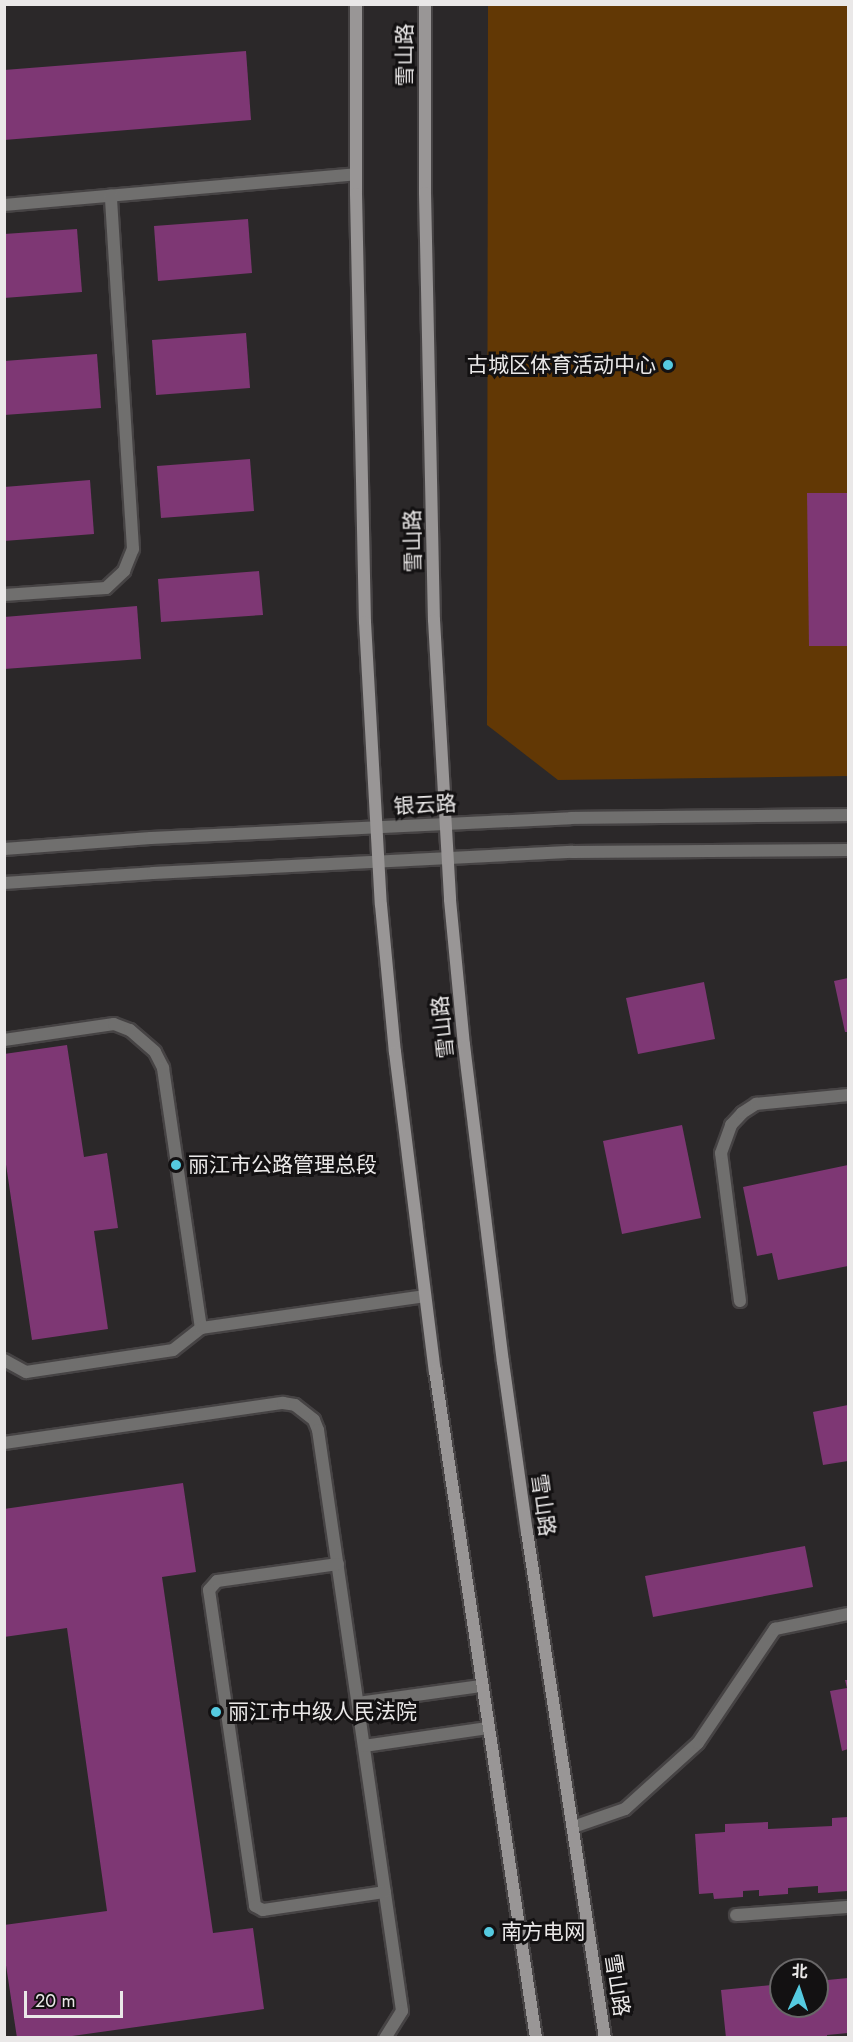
<!DOCTYPE html>
<html>
<head>
<meta charset="utf-8">
<style>
	body { margin:0 }
	#map { position:relative; width:853px; height:2042px; overflow:hidden; background:#2b2829; font-family:Jost,"Noto Sans SC",sans-serif }
	div>[style] { position:absolute }
	[style*='--x'] { left:calc(var(--x)*1px); top:calc(var(--y)*1px); width:calc(var(--w)*1px); rotate:calc(var(--a)*1deg) }
	.green>* { inset:0; background:#623805 }
	.building>* { inset:0; background:#7e3774 }
	.roads { filter:drop-shadow(2px 0 #464344) drop-shadow(-2px 0 #464344) drop-shadow(0 2px #464344) drop-shadow(0 -2px #464344) }
	.lane>* { height:12px; margin:-6px; padding:0 6px; transform-origin:6px; border-radius:6px; background:#706f6e }
	.street>* { height:12px; margin:-6px; padding:0 6px; transform-origin:6px; border-radius:6px; background:#706f6e }
	.secondary>* { height:12px; margin:-6px; padding:0 6px; transform-origin:6px; border-radius:6px; background:#999696 }
	.dots>* { width:16px; height:16px; translate:-50% -50%; box-sizing:border-box; border:3px solid #131112; border-radius:50% }
	span { translate:-50% -50%; white-space:nowrap; text-align:center; line-height:1.15; -webkit-text-stroke:6px #131112; paint-order:stroke }
	.street-label { font-size:21px; color:#eae8e8 }
	.poi-label { font-size:21px; color:#eae8e8 }
	.right { translate:-100% -50%; text-align:right }
	.left { translate:0 -50%; text-align:left }
	.frame { position:absolute; inset:0; border:6px solid #eae8e8; pointer-events:none }
	.north { position:absolute; left:769px; top:1958px; width:60px; height:60px; box-sizing:border-box; background:#131112; border:2px solid #696768; border-radius:50%; rotate:3deg; font-size:16px; font-weight:700; line-height:24px; text-align:center; color:#eae8e8 }
	.north::after { content:''; display:block; margin:auto; width:21px; height:27px; background:#55cae0; clip-path:polygon(50% 0,100% 100%,50% 72%,0 100%) }
	.scale { position:absolute; left:24px; top:1991px; width:99px; height:27px; box-sizing:border-box; border:3px solid #eae8e8; border-top:0; padding-left:8px; font-size:18px; line-height:21px; white-space:nowrap; color:#eae8e8; -webkit-text-stroke:4px #131112; paint-order:stroke }
</style>
</head>
<body>
<div id="map">
	<div class="green">
		<i style="clip-path:polygon(488px 5px,848px 5px,848px 776px,558px 780px,487px 725px)"></i>
	</div>
	<div class="building">
		<i style="clip-path:polygon(246px 51px,251px 120px,4px 140px,4px 70px)"></i>
		<i style="clip-path:polygon(248px 219px,252px 273px,158px 281px,154px 226px)"></i>
		<i style="clip-path:polygon(77px 229px,82px 292px,4px 298px,4px 234px)"></i>
		<i style="clip-path:polygon(246px 333px,250px 388px,156px 395px,152px 340px)"></i>
		<i style="clip-path:polygon(97px 354px,101px 408px,4px 415px,4px 361px)"></i>
		<i style="clip-path:polygon(250px 459px,254px 511px,161px 518px,157px 466px)"></i>
		<i style="clip-path:polygon(90px 480px,94px 534px,4px 541px,4px 487px)"></i>
		<i style="clip-path:polygon(807px 493px,848px 493px,848px 646px,809px 646px)"></i>
		<i style="clip-path:polygon(259px 571px,263px 615px,161px 622px,158px 579px)"></i>
		<i style="clip-path:polygon(137px 606px,141px 659px,4px 669px,4px 617px)"></i>
		<i style="clip-path:polygon(848px 978px,848px 1032px,845px 1032px,834px 981px)"></i>
		<i style="clip-path:polygon(704px 982px,715px 1039px,638px 1054px,626px 998px)"></i>
		<i style="clip-path:polygon(67px 1045px,84px 1157px,107px 1153px,118px 1228px,94px 1231px,108px 1329px,32px 1340px,4px 1151px,4px 1054px)"></i>
		<i style="clip-path:polygon(682px 1125px,701px 1218px,622px 1234px,603px 1141px)"></i>
		<i style="clip-path:polygon(848px 1165px,848px 1266px,778px 1280px,772px 1253px,757px 1256px,743px 1187px)"></i>
		<i style="clip-path:polygon(848px 1405px,848px 1461px,823px 1465px,813px 1412px)"></i>
		<i style="clip-path:polygon(183px 1483px,196px 1572px,162px 1577px,213px 1933px,253px 1928px,264px 2009px,58px 2038px,17px 2038px,4px 1952px,4px 1925px,107px 1911px,67px 1628px,4px 1637px,4px 1509px)"></i>
		<i style="clip-path:polygon(805px 1546px,813px 1587px,653px 1617px,645px 1576px)"></i>
		<i style="clip-path:polygon(845px 1680px,848px 1680px,848px 1749px,842px 1751px,830px 1691px,847px 1688px)"></i>
		<i style="clip-path:polygon(848px 1817px,848px 1891px,818px 1893px,818px 1886px,788px 1888px,788px 1894px,759px 1896px,759px 1890px,743px 1891px,743px 1897px,714px 1899px,713px 1893px,699px 1894px,695px 1834px,725px 1832px,725px 1824px,768px 1822px,768px 1829px,832px 1826px,832px 1818px)"></i>
		<i style="clip-path:polygon(848px 1978px,848px 2033px,827px 2035px,827px 2038px,726px 2038px,721px 1990px,781px 1984px,781px 2006px,817px 2006px,817px 1981px)"></i>
	</div>
	<div class="roads">
		<div class="lane">
			<i style="--x:4;--y:205;--w:353;--a:-5"></i>
			<i style="--x:4;--y:595;--w:102;--a:-3.9"></i>
			<i style="--x:106;--y:588;--w:25;--a:-43"></i>
			<i style="--x:124;--y:571;--w:24;--a:-68"></i>
			<i style="--x:133;--y:549;--w:354;--a:-93.6"></i>
			<i style="--x:4;--y:1040;--w:111;--a:-8.3"></i>
			<i style="--x:114;--y:1024;--w:17;--a:21"></i>
			<i style="--x:130;--y:1030;--w:33;--a:41"></i>
			<i style="--x:155;--y:1052;--w:18;--a:63"></i>
			<i style="--x:163;--y:1068;--w:263;--a:81.7"></i>
			<i style="--x:740;--y:1301;--w:149;--a:-97.3"></i>
			<i style="--x:721;--y:1153;--w:30;--a:-70"></i>
			<i style="--x:731;--y:1125;--w:16;--a:-47"></i>
			<i style="--x:742;--y:1113;--w:17;--a:-33"></i>
			<i style="--x:756;--y:1104;--w:92;--a:-5.6"></i>
			<i style="--x:4;--y:1360;--w:25;--a:29"></i>
			<i style="--x:26;--y:1372;--w:149;--a:-8.5"></i>
			<i style="--x:173;--y:1350;--w:36;--a:-38"></i>
			<i style="--x:201;--y:1328;--w:226;--a:-8.1"></i>
			<i style="--x:4;--y:1443;--w:282;--a:-8.2"></i>
			<i style="--x:283;--y:1403;--w:12;--a:9"></i>
			<i style="--x:295;--y:1405;--w:24;--a:38"></i>
			<i style="--x:314;--y:1420;--w:11;--a:68"></i>
			<i style="--x:318;--y:1430;--w:587;--a:81.77"></i>
			<i style="--x:402;--y:2011;--w:32;--a:122"></i>
			<i style="--x:338;--y:1564;--w:122;--a:172"></i>
			<i style="--x:217;--y:1581;--w:12;--a:132"></i>
			<i style="--x:209;--y:1590;--w:319;--a:81.7"></i>
			<i style="--x:255;--y:1906;--w:9;--a:27"></i>
			<i style="--x:263;--y:1910;--w:123;--a:-8.4"></i>
			<i style="--x:358;--y:1703;--w:124;--a:-7.9"></i>
			<i style="--x:364;--y:1746;--w:125;--a:-8.3"></i>
			<i style="--x:573;--y:1827;--w:55;--a:-19.1"></i>
			<i style="--x:625;--y:1809;--w:98;--a:-42.1"></i>
			<i style="--x:698;--y:1743;--w:138;--a:-56"></i>
			<i style="--x:775;--y:1629;--w:75;--a:-11.6"></i>
			<i style="--x:736;--y:1915;--w:112;--a:-4.1"></i>
		</div>
		<div class="street">
			<i style="--x:4;--y:849;--w:147;--a:-4.3"></i>
			<i style="--x:151;--y:838;--w:420;--a:-2.7"></i>
			<i style="--x:571;--y:818;--w:277;--a:-0.6"></i>
			<i style="--x:4;--y:883;--w:149;--a:-3.8"></i>
			<i style="--x:153;--y:873;--w:420;--a:-2.9"></i>
			<i style="--x:572;--y:852;--w:276;--a:-0.4"></i>
		</div>
		<div class="secondary">
			<i style="--x:356;--y:4;--w:190;--a:90"></i>
			<i style="--x:356;--y:194;--w:428;--a:88.8"></i>
			<i style="--x:365;--y:622;--w:283;--a:86.8"></i>
			<i style="--x:381;--y:905;--w:148;--a:84.6"></i>
			<i style="--x:395;--y:1052;--w:321;--a:82.9"></i>
			<i style="--x:435;--y:1371;--w:675;--a:81.39"></i>
			<i style="--x:425;--y:4;--w:189;--a:90"></i>
			<i style="--x:425;--y:193;--w:427;--a:88.8"></i>
			<i style="--x:434;--y:620;--w:280;--a:86.7"></i>
			<i style="--x:450;--y:900;--w:146;--a:84.5"></i>
			<i style="--x:464;--y:1045;--w:319;--a:83"></i>
			<i style="--x:503;--y:1362;--w:172;--a:82"></i>
			<i style="--x:527;--y:1532;--w:512;--a:81.24"></i>
		</div>
	</div>
	<div class="dots">
		<i style="left:668px;top:365px;background:#55cae0"></i>
		<i style="left:176px;top:1165px;background:#55cae0"></i>
		<i style="left:216px;top:1712px;background:#55cae0"></i>
		<i style="left:489px;top:1932px;background:#55cae0"></i>
	</div>
	<div class="street-label">
		<span style="left:405px;top:55px;rotate:-90deg">雪山路</span>
		<span style="left:413px;top:541px;rotate:-91deg">雪山路</span>
		<span style="left:425px;top:805px;rotate:-3deg">银云路</span>
		<span style="left:443px;top:1027px;rotate:-96deg">雪山路</span>
		<span style="left:543px;top:1505px;rotate:82deg">雪山路</span>
		<span style="left:617px;top:1985px;rotate:81deg">雪山路</span>
	</div>
	<div class="poi-label">
		<span class="right" style="left:656px;top:365px">古城区体育活动中心</span>
		<span class="left" style="left:188px;top:1165px">丽江市公路管理总段</span>
		<span class="left" style="left:228px;top:1712px">丽江市中级人民法院</span>
		<span class="left" style="left:501px;top:1932px">南方电网</span>
	</div>
	<div class="frame"></div>
	<div class="north">北</div>
	<div class="scale">20 m</div>
</div>
</body>
</html>
